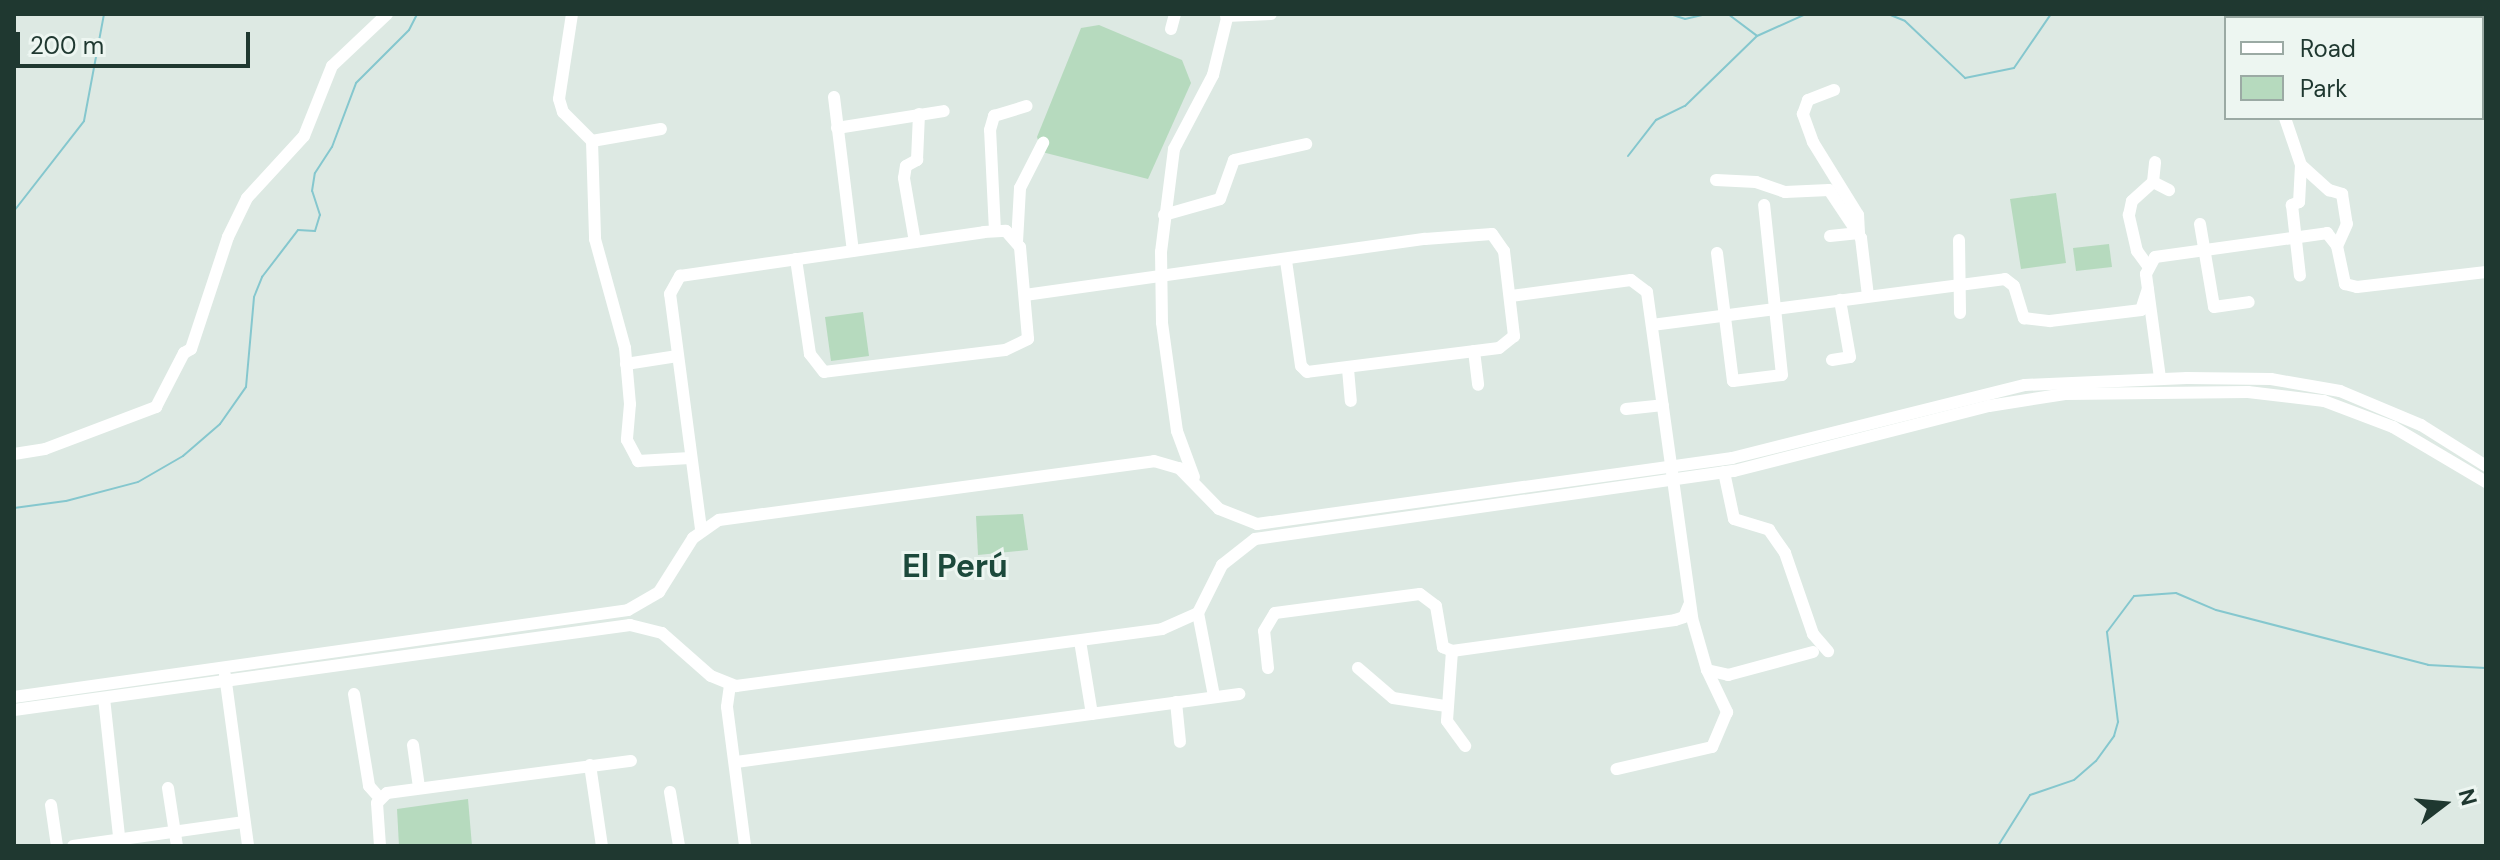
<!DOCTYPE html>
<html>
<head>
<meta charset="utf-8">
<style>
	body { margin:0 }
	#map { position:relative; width:2500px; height:860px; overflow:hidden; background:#dde9e3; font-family:"DM Sans",sans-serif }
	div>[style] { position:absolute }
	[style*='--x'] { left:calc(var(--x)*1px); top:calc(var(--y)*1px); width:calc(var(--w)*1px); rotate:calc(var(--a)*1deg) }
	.green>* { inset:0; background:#b6dabe }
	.stream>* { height:2px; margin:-1px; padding:0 1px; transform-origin:1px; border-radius:1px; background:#85c7ce }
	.minor>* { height:12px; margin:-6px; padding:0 6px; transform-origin:6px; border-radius:6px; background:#fff }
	span { translate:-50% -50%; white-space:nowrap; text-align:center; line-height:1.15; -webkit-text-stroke:6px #edf6f1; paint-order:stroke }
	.district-label { font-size:32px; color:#1c493b; font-weight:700 }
	.frame { position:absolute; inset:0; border:16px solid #1f3830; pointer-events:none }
	.legend { position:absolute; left:2224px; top:16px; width:260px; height:104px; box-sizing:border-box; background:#edf6f1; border:2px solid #9baaa4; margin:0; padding:10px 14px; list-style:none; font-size:24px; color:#1f3830 }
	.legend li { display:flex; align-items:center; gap:16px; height:40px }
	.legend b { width:40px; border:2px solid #9baaa4 }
	.north { position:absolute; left:2404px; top:764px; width:80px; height:80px; -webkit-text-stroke:6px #edf6f1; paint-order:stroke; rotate:74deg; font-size:22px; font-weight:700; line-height:32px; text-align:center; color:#1f3830 }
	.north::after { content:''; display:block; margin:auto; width:28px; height:36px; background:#1f3830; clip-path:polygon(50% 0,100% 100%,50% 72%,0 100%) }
	.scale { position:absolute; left:16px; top:32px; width:234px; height:36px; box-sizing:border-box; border:4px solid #1f3830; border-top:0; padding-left:10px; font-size:24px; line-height:28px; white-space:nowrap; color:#1f3830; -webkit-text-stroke:6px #edf6f1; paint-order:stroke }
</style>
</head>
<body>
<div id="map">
	<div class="green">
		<i style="clip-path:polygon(1099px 25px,1182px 60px,1191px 83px,1148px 179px,1042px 152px,1037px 137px,1081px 28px)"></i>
		<i style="clip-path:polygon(2056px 193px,2066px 263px,2021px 269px,2010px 199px)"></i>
		<i style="clip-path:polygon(2109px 244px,2112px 267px,2076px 271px,2073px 248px)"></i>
		<i style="clip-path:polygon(863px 312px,869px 356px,831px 361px,825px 317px)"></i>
		<i style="clip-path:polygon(1023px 514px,1028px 550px,978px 555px,976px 516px)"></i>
		<i style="clip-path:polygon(468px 799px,472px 846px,399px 846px,397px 809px)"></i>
	</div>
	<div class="stream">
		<i style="--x:1670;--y:14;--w:16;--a:18"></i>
		<i style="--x:1685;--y:19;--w:22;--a:-13"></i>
		<i style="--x:1728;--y:14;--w:36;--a:37"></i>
		<i style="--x:1757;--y:36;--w:54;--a:-24.2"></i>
		<i style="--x:1888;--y:14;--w:18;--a:22"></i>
		<i style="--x:1905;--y:21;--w:83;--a:43.5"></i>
		<i style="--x:1965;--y:78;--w:50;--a:-11.5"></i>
		<i style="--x:2014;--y:68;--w:65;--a:-55.6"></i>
		<i style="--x:1628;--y:156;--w:46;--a:-52.1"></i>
		<i style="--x:1656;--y:120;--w:32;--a:-26"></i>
		<i style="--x:1685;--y:106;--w:100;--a:-44.2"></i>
		<i style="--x:14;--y:211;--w:114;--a:-52.1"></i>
		<i style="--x:84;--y:121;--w:109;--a:-79.4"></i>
		<i style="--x:14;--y:508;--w:52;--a:-7.7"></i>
		<i style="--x:66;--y:501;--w:74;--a:-14.8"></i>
		<i style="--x:138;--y:482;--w:52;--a:-30"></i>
		<i style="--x:183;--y:456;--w:49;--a:-40.9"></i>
		<i style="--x:220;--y:424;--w:45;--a:-54.9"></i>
		<i style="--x:246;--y:387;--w:90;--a:-84.9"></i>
		<i style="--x:254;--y:297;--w:22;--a:-68"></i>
		<i style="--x:262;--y:277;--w:59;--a:-52.5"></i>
		<i style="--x:298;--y:230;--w:17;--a:3"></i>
		<i style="--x:315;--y:231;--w:17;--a:-73"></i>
		<i style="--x:320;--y:215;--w:25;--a:-108"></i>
		<i style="--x:312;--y:191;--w:18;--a:-81"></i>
		<i style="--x:315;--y:173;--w:31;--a:-57"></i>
		<i style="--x:332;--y:147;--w:68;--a:-69.4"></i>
		<i style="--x:356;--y:83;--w:75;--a:-45"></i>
		<i style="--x:409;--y:30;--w:18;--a:-63"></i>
		<i style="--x:1998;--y:846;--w:60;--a:-57.9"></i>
		<i style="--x:2030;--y:795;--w:46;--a:-18.8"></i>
		<i style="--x:2074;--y:780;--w:29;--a:-41"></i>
		<i style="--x:2096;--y:761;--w:31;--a:-54"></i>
		<i style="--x:2114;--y:736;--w:15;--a:-74"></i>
		<i style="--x:2118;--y:722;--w:91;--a:-97"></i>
		<i style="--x:2107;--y:632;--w:45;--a:-53.1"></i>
		<i style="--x:2134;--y:596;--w:42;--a:-4.1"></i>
		<i style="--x:2176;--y:593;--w:43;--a:23"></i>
		<i style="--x:2216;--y:610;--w:219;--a:14.5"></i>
		<i style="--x:2428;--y:665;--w:58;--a:3"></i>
	</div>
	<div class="minor">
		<i style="--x:572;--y:14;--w:86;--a:98.7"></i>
		<i style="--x:559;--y:99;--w:14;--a:73"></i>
		<i style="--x:563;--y:112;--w:41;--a:45"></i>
		<i style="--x:592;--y:141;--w:98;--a:88.2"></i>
		<i style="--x:595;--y:239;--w:113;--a:74.6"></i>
		<i style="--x:625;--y:348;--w:56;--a:84.9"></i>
		<i style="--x:630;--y:404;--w:36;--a:95"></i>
		<i style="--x:627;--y:440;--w:24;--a:62"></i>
		<i style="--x:638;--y:461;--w:52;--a:-3.3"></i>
		<i style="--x:1226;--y:16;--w:45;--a:-2.5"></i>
		<i style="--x:2296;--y:18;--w:3;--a:-90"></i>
		<i style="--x:1171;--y:29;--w:16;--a:-75"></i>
		<i style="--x:834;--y:97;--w:155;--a:83"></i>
		<i style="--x:2285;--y:118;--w:50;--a:71.2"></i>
		<i style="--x:2301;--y:165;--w:37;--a:93"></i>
		<i style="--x:2299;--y:202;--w:8;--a:157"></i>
		<i style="--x:2292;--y:205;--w:71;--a:83.6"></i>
		<i style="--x:837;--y:128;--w:108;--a:-9"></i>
		<i style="--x:592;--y:141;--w:70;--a:-9.9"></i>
		<i style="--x:2301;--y:165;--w:38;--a:42"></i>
		<i style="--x:2329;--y:190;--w:14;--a:17"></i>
		<i style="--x:2342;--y:194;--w:30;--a:81"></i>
		<i style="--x:2347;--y:224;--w:24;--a:114"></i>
		<i style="--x:1716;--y:180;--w:40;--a:2.9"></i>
		<i style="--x:1756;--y:182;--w:31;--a:19"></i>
		<i style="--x:1785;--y:192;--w:44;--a:-2.6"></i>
		<i style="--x:1829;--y:190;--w:58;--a:56.3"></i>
		<i style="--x:1861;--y:238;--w:58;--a:83.1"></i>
		<i style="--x:2153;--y:182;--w:18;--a:27"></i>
		<i style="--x:1164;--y:215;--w:58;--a:-15.9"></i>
		<i style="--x:1220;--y:199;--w:41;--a:-70.3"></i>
		<i style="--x:1234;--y:160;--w:74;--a:-12.5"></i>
		<i style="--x:2200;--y:224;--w:84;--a:80.4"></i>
		<i style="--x:2214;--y:307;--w:35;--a:-8"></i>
		<i style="--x:995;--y:231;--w:101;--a:-92.8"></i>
		<i style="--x:990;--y:130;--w:15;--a:-74"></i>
		<i style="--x:994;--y:116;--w:34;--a:-17"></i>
		<i style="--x:1830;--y:236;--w:29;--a:-6"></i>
		<i style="--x:1859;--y:233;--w:18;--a:-93"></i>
		<i style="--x:1858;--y:215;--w:86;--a:-121.7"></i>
		<i style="--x:1813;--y:142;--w:30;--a:-110"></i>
		<i style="--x:1803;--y:114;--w:15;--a:-70"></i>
		<i style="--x:1808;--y:100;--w:28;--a:-21"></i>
		<i style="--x:1959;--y:240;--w:73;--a:89.2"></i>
		<i style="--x:915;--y:242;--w:65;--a:-99.8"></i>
		<i style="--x:904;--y:178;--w:12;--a:-81"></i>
		<i style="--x:906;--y:166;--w:13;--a:-29"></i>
		<i style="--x:917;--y:160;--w:46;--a:-87.5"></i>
		<i style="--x:1017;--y:242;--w:54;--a:-86.8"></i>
		<i style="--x:1020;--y:188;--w:51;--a:-62.9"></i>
		<i style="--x:1717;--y:253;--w:129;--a:82.9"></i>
		<i style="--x:1733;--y:381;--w:49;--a:-7"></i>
		<i style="--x:1782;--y:375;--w:171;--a:-96"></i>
		<i style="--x:2148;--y:266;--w:19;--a:-126"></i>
		<i style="--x:2137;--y:251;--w:37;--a:-103"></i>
		<i style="--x:2129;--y:215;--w:14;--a:-78"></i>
		<i style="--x:2132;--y:201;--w:28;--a:-42"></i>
		<i style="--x:2153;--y:182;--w:20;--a:-84"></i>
		<i style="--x:1025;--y:295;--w:404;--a:-8"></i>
		<i style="--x:1425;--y:239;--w:67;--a:-4.3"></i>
		<i style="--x:1492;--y:234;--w:21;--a:55"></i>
		<i style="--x:1504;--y:251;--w:86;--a:83.3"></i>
		<i style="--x:1514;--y:336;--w:19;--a:141"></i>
		<i style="--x:1499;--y:348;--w:193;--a:172.9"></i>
		<i style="--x:1307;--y:372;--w:8;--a:-135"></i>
		<i style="--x:1301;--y:366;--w:107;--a:-98.1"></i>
		<i style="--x:1511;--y:296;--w:121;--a:-7.6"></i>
		<i style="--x:1631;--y:280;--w:20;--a:37"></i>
		<i style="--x:1647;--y:292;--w:329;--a:82.1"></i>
		<i style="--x:1692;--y:618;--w:54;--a:73.9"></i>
		<i style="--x:1707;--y:670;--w:47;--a:64.5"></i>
		<i style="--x:1727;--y:712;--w:38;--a:113"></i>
		<i style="--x:1712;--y:747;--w:98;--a:167"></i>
		<i style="--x:1652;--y:325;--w:356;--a:-7.4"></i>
		<i style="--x:2005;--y:279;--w:11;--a:38"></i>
		<i style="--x:2014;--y:286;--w:34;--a:73"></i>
		<i style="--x:2024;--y:318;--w:26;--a:7"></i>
		<i style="--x:2050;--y:321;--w:92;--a:-6.9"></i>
		<i style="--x:2141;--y:310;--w:22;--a:-72"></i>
		<i style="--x:1474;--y:351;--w:34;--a:83"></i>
		<i style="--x:1832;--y:360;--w:18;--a:-9"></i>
		<i style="--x:1850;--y:357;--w:58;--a:-100"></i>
		<i style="--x:626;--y:364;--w:52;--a:-8.9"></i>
		<i style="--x:1348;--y:369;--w:32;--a:85"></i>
		<i style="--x:2160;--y:378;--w:105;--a:-97.7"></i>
		<i style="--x:2146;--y:274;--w:19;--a:-62"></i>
		<i style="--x:2155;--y:257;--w:174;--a:-7.9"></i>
		<i style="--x:2327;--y:233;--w:16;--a:52"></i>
		<i style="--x:2337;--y:246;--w:39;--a:78"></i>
		<i style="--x:2345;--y:284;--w:12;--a:14"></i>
		<i style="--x:2357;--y:287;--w:130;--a:-6.6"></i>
		<i style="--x:1626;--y:409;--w:37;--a:-6"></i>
		<i style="--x:14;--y:454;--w:31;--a:-9"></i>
		<i style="--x:45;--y:449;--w:119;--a:-20.7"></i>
		<i style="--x:156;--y:407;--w:61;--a:-62.6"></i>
		<i style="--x:184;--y:353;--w:8;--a:-30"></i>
		<i style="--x:191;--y:349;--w:118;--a:-71.7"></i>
		<i style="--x:228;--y:237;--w:43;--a:-64"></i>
		<i style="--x:247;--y:198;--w:84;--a:-47.4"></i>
		<i style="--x:304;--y:136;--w:75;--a:-68.2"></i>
		<i style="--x:332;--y:66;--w:76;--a:-43.4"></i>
		<i style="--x:1724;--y:472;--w:48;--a:78"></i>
		<i style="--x:1734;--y:519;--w:37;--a:17"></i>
		<i style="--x:1769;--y:530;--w:28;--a:55"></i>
		<i style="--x:1785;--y:553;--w:86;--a:70.9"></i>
		<i style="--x:1813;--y:634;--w:23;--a:49"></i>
		<i style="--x:1194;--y:477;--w:49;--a:-110.3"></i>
		<i style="--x:1177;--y:431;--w:109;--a:-97.9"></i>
		<i style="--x:1162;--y:323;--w:71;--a:-90.8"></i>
		<i style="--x:1161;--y:252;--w:104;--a:-82.8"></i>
		<i style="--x:1174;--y:149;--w:84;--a:-62.2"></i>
		<i style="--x:1213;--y:75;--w:63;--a:-76.2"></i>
		<i style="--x:701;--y:529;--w:237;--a:-97.5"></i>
		<i style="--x:670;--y:294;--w:21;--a:-61"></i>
		<i style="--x:680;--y:276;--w:307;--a:-8.2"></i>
		<i style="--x:984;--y:232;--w:22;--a:-3"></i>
		<i style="--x:1006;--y:231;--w:21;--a:49"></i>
		<i style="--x:1020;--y:247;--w:92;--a:85"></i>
		<i style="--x:1028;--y:339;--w:25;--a:154"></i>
		<i style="--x:1005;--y:350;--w:182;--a:173.1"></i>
		<i style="--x:824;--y:372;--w:23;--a:-128"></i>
		<i style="--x:810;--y:354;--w:96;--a:-98.4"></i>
		<i style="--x:1198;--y:613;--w:85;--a:79.1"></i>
		<i style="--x:1080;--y:641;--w:74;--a:80.7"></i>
		<i style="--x:1452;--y:651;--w:70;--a:94.1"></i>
		<i style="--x:1447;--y:721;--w:31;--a:54"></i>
		<i style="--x:1268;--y:668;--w:37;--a:-96"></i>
		<i style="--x:1264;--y:631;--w:21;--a:-59"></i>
		<i style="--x:1275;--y:613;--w:146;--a:-7.5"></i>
		<i style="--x:1420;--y:594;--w:20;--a:37"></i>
		<i style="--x:1436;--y:606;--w:42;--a:80.3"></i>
		<i style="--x:1443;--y:647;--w:10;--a:24"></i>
		<i style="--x:1452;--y:651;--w:225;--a:-7.9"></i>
		<i style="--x:1675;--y:620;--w:9;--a:-18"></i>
		<i style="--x:1684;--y:617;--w:13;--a:-67"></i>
		<i style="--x:1358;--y:668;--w:46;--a:40.6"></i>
		<i style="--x:1393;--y:698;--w:54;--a:8.6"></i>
		<i style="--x:1707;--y:670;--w:22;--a:13"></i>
		<i style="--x:1728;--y:675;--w:88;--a:-15.1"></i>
		<i style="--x:225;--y:675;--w:173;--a:82.3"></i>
		<i style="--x:730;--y:685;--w:22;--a:98"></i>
		<i style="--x:727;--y:707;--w:140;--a:82.6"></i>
		<i style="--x:354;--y:694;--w:93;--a:80.7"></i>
		<i style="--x:369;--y:786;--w:15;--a:48"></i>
		<i style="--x:14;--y:697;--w:620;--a:-8.06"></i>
		<i style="--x:628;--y:610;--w:36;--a:-30"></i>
		<i style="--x:659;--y:592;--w:64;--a:-57.8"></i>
		<i style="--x:693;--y:538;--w:32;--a:-35"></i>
		<i style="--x:719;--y:520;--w:439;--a:-7.7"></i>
		<i style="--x:1154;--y:461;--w:26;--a:16"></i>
		<i style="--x:1179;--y:468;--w:57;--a:45.7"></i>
		<i style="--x:1219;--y:509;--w:41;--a:21.5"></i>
		<i style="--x:1257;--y:524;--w:480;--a:-7.9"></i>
		<i style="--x:1732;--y:458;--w:302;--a:-14"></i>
		<i style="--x:2025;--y:385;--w:162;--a:-2.5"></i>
		<i style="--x:2187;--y:378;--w:84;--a:0.7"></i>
		<i style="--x:2271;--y:379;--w:70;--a:9.9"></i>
		<i style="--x:2340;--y:391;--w:88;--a:22.8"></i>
		<i style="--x:2421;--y:425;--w:77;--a:32.2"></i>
		<i style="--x:104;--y:698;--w:149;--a:83.8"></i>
		<i style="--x:1176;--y:702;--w:40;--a:84.3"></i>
		<i style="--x:14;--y:710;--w:622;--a:-7.86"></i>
		<i style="--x:630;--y:625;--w:33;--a:14"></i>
		<i style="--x:662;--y:633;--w:65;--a:41.3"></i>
		<i style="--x:711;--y:676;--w:27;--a:22"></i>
		<i style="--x:736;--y:686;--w:430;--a:-7.6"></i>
		<i style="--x:1162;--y:629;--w:39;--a:-24"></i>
		<i style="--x:1198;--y:613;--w:54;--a:-63.4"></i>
		<i style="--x:1222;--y:565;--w:42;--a:-38.2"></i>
		<i style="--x:1255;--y:539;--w:484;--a:-8.1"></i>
		<i style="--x:1734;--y:471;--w:263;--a:-14.3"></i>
		<i style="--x:1989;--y:406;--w:77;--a:-9"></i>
		<i style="--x:2065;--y:394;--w:183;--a:-0.6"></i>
		<i style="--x:2248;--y:392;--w:77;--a:6.8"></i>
		<i style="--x:2324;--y:401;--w:74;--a:20.6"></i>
		<i style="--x:2393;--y:427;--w:108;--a:30.6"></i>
		<i style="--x:413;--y:745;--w:42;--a:81.9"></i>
		<i style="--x:736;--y:762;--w:508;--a:-7.7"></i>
		<i style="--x:590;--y:765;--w:82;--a:81.6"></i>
		<i style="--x:168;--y:788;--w:59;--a:81.2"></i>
		<i style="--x:670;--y:792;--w:55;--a:80.5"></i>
		<i style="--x:51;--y:805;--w:41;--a:81.7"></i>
		<i style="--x:73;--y:846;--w:173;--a:-8"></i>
		<i style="--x:380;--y:846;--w:43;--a:-94"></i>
		<i style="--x:377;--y:803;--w:14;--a:-45"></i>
		<i style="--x:387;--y:793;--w:246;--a:-7.5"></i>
	</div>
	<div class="district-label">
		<span style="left:955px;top:566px">El Perú</span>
	</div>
	<div class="frame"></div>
	<ul class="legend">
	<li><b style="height:10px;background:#fff"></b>Road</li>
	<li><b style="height:22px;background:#b6dabe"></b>Park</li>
	</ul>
	<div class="north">N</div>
	<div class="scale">200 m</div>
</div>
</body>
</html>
